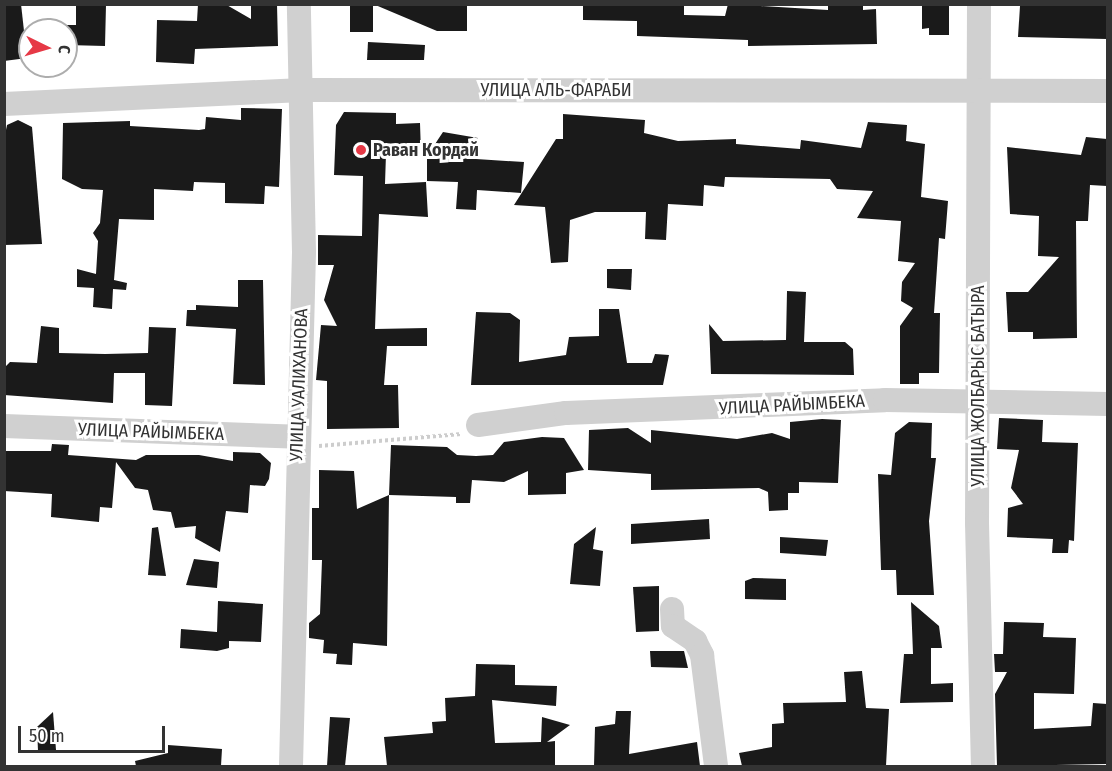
<!DOCTYPE html>
<html>
<head>
<meta charset="utf-8">
<style>
	body { margin:0 }
	#map { position:relative; width:1112px; height:771px; overflow:hidden; background:#fff; font-family:"Fira Sans Condensed",sans-serif }
	div>[style] { position:absolute }
	[style*='--x'] { left:calc(var(--x)*1px); top:calc(var(--y)*1px); width:calc(var(--w)*1px); rotate:calc(var(--a)*1deg) }
	.building>* { inset:0; background:#1a1a1a }
	.path>* { height:4px; margin-top:-2px; transform-origin:0; background:repeating-linear-gradient(90deg,#cdcdcd 0 3px,transparent 0 6px) }
	.street>* { height:24px; margin:-12px; padding:0 12px; transform-origin:12px; border-radius:12px; background:#d0d0d0 }
	.dots>* { width:16px; height:16px; translate:-50% -50%; box-sizing:border-box; border:3px solid #fff; border-radius:50% }
	span { translate:-50% -50%; white-space:nowrap; text-align:center; line-height:1.15; -webkit-text-stroke:6px #fff; paint-order:stroke }
	.street-label { font-size:18px; color:#333 }
	.poi-label { font-size:18px; color:#333; font-weight:700 }
	.left { translate:0 -50%; text-align:left }
	.frame { position:absolute; inset:0; border:6px solid #333; pointer-events:none }
	.north { position:absolute; left:18px; top:18px; width:60px; height:60px; box-sizing:border-box; background:#fff; border:2px solid #adadad; border-radius:50%; rotate:95deg; font-size:16px; font-weight:700; line-height:24px; text-align:center; color:#333 }
	.north::after { content:''; display:block; margin:auto; width:21px; height:27px; background:#e63946; clip-path:polygon(50% 0,100% 100%,50% 72%,0 100%) }
	.scale { position:absolute; left:18px; top:726px; width:147px; height:27px; box-sizing:border-box; border:3px solid #333; border-top:0; padding-left:8px; font-size:18px; line-height:21px; white-space:nowrap; color:#333; -webkit-text-stroke:4px #fff; paint-order:stroke }
</style>
</head>
<body>
<div id="map">
	<div class="building">
		<i style="clip-path:polygon(4px 4px,21px 4px,27px 58px,4px 61px)"></i>
		<i style="clip-path:polygon(76px 4px,106px 5px,105px 46px,67px 45px,67px 25px,76px 25px)"></i>
		<i style="clip-path:polygon(198px 4px,225px 4px,251px 19px,251px 4px,277px 4px,278px 46px,195px 49px,194px 64px,156px 62px,157px 20px,197px 21px)"></i>
		<i style="clip-path:polygon(350px 4px,373px 4px,373px 32px,350px 32px)"></i>
		<i style="clip-path:polygon(373px 4px,467px 4px,467px 31px,437px 31px)"></i>
		<i style="clip-path:polygon(583px 4px,684px 4px,684px 15px,725px 16px,728px 4px,828px 10px,828px 4px,863px 4px,863px 10px,876px 9px,877px 44px,748px 46px,748px 40px,637px 36px,637px 21px,583px 20px)"></i>
		<i style="clip-path:polygon(922px 4px,949px 4px,949px 35px,929px 35px,929px 28px,922px 29px)"></i>
		<i style="clip-path:polygon(1061px 4px,1107px 4px,1107px 39px,1018px 37px,1020px 6px)"></i>
		<i style="clip-path:polygon(368px 42px,425px 45px,424px 60px,367px 60px)"></i>
		<i style="clip-path:polygon(241px 108px,282px 109px,279px 187px,265px 186px,264px 204px,225px 203px,225px 183px,194px 182px,193px 191px,154px 189px,154px 220px,119px 219px,114px 280px,127px 283px,126px 290px,113px 289px,112px 309px,93px 307px,94px 288px,77px 287px,77px 269px,96px 274px,98px 241px,93px 233px,100px 223px,103px 190px,82px 189px,62px 179px,63px 123px,130px 121px,130px 126px,199px 130px,205px 129px,206px 117px,241px 120px)"></i>
		<i style="clip-path:polygon(344px 112px,396px 113px,396px 124px,420px 123px,421px 153px,386px 154px,385px 184px,426px 182px,428px 217px,379px 214px,375px 329px,427px 328px,427px 346px,387px 346px,384px 385px,398px 385px,399px 428px,327px 429px,327px 381px,316px 380px,321px 325px,337px 326px,324px 300px,334px 265px,318px 265px,318px 235px,362px 236px,363px 176px,334px 175px,336px 125px)"></i>
		<i style="clip-path:polygon(563px 114px,645px 120px,644px 133px,678px 141px,736px 139px,736px 144px,800px 149px,801px 140px,861px 148px,868px 122px,907px 125px,906px 141px,925px 144px,921px 197px,948px 201px,945px 239px,939px 238px,934px 313px,940px 313px,939px 373px,919px 373px,919px 384px,900px 384px,900px 326px,913px 308px,901px 301px,902px 282px,915px 263px,898px 261px,901px 221px,857px 218px,873px 191px,837px 189px,830px 179px,725px 177px,724px 187px,704px 185px,703px 206px,668px 204px,666px 240px,645px 239px,646px 212px,595px 212px,570px 220px,568px 262px,551px 263px,545px 207px,514px 205px,556px 139px,563px 139px)"></i>
		<i style="clip-path:polygon(18px 120px,32px 127px,42px 244px,4px 245px,4px 140px,7px 125px)"></i>
		<i style="clip-path:polygon(443px 132px,478px 138px,476px 159px,524px 162px,521px 193px,477px 190px,476px 210px,456px 209px,458px 182px,427px 181px,427px 156px)"></i>
		<i style="clip-path:polygon(1086px 137px,1107px 139px,1107px 186px,1090px 185px,1088px 221px,1076px 221px,1077px 338px,1033px 339px,1033px 332px,1008px 332px,1006px 292px,1028px 292px,1059px 257px,1038px 256px,1039px 216px,1010px 214px,1007px 147px,1081px 155px)"></i>
		<i style="clip-path:polygon(607px 269px,632px 269px,631px 290px,607px 288px)"></i>
		<i style="clip-path:polygon(238px 280px,263px 280px,265px 385px,233px 384px,236px 329px,186px 326px,187px 310px,196px 310px,196px 305px,238px 307px)"></i>
		<i style="clip-path:polygon(787px 291px,806px 292px,804px 342px,845px 342px,853px 349px,854px 375px,711px 374px,709px 324px,723px 341px,786px 340px)"></i>
		<i style="clip-path:polygon(599px 309px,619px 309px,627px 363px,652px 363px,655px 354px,669px 355px,663px 385px,471px 385px,476px 312px,510px 313px,520px 320px,519px 362px,566px 355px,569px 337px,599px 336px)"></i>
		<i style="clip-path:polygon(41px 326px,59px 328px,59px 353px,105px 354px,148px 353px,149px 327px,176px 328px,172px 406px,145px 405px,145px 373px,114px 373px,113px 403px,4px 395px,4px 368px,10px 362px,37px 363px)"></i>
		<i style="clip-path:polygon(999px 418px,1043px 420px,1042px 442px,1078px 443px,1074px 541px,1069px 540px,1068px 553px,1052px 553px,1053px 539px,1007px 537px,1008px 508px,1023px 504px,1011px 488px,1019px 450px,997px 449px)"></i>
		<i style="clip-path:polygon(822px 419px,841px 420px,838px 483px,799px 482px,799px 493px,788px 493px,788px 510px,769px 511px,768px 492px,759px 488px,651px 490px,651px 474px,588px 470px,589px 430px,628px 428px,651px 443px,651px 430px,737px 439px,772px 433px,790px 439px,790px 422px)"></i>
		<i style="clip-path:polygon(909px 422px,932px 423px,931px 458px,936px 458px,929px 521px,934px 595px,897px 595px,896px 570px,881px 570px,878px 474px,891px 475px,895px 433px)"></i>
		<i style="clip-path:polygon(542px 437px,564px 438px,584px 470px,566px 473px,566px 494px,528px 495px,528px 471px,504px 482px,472px 480px,470px 503px,456px 503px,456px 497px,389px 495px,391px 445px,447px 447px,457px 455px,476px 456px,493px 455px,504px 442px)"></i>
		<i style="clip-path:polygon(52px 444px,69px 445px,68px 455px,136px 460px,146px 455px,199px 455px,233px 461px,233px 452px,260px 453px,271px 463px,269px 479px,265px 486px,250px 485px,248px 513px,226px 511px,220px 552px,195px 538px,196px 526px,175px 528px,171px 512px,153px 510px,148px 490px,135px 488px,116px 462px,112px 508px,100px 507px,99px 522px,51px 517px,52px 494px,4px 491px,4px 451px,51px 451px)"></i>
		<i style="clip-path:polygon(319px 470px,354px 471px,357px 509px,389px 495px,387px 646px,353px 643px,352px 665px,336px 664px,337px 654px,323px 653px,324px 640px,309px 638px,309px 623px,320px 614px,322px 560px,312px 560px,312px 508px,319px 508px)"></i>
		<i style="clip-path:polygon(709px 519px,710px 539px,631px 544px,631px 524px)"></i>
		<i style="clip-path:polygon(158px 527px,166px 576px,148px 575px,152px 528px)"></i>
		<i style="clip-path:polygon(596px 527px,593px 549px,603px 551px,600px 586px,570px 584px,574px 544px)"></i>
		<i style="clip-path:polygon(780px 537px,828px 540px,826px 556px,780px 553px)"></i>
		<i style="clip-path:polygon(194px 559px,219px 562px,217px 588px,186px 585px)"></i>
		<i style="clip-path:polygon(753px 578px,786px 579px,786px 600px,745px 599px,745px 581px)"></i>
		<i style="clip-path:polygon(659px 586px,659px 631px,636px 632px,633px 587px)"></i>
		<i style="clip-path:polygon(218px 601px,263px 604px,261px 642px,229px 641px,229px 648px,217px 651px,180px 648px,181px 629px,217px 632px)"></i>
		<i style="clip-path:polygon(911px 602px,939px 626px,942px 648px,931px 648px,931px 684px,953px 683px,953px 702px,900px 703px,904px 654px,913px 654px)"></i>
		<i style="clip-path:polygon(1004px 622px,1044px 623px,1043px 637px,1076px 638px,1074px 694px,1034px 693px,1034px 729px,1091px 726px,1093px 703px,1107px 704px,1107px 764px,997px 766px,995px 694px,1007px 672px,995px 672px,994px 654px,1003px 654px)"></i>
		<i style="clip-path:polygon(650px 651px,684px 651px,688px 668px,651px 667px)"></i>
		<i style="clip-path:polygon(476px 664px,515px 665px,515px 685px,557px 686px,556px 706px,492px 700px,495px 743px,541px 742px,542px 717px,570px 725px,547px 742px,555px 741px,555px 766px,387px 766px,384px 737px,433px 733px,432px 722px,446px 721px,445px 698px,475px 696px)"></i>
		<i style="clip-path:polygon(862px 671px,866px 708px,889px 709px,886px 766px,742px 766px,739px 753px,772px 747px,772px 724px,784px 723px,783px 703px,846px 702px,844px 672px)"></i>
		<i style="clip-path:polygon(616px 711px,631px 711px,629px 754px,697px 742px,700px 766px,594px 766px,595px 727px,615px 724px)"></i>
		<i style="clip-path:polygon(53px 712px,56px 750px,38px 751px,37px 727px)"></i>
		<i style="clip-path:polygon(330px 717px,350px 718px,345px 766px,327px 766px)"></i>
		<i style="clip-path:polygon(168px 745px,222px 749px,221px 766px,136px 766px,135px 761px,168px 753px)"></i>
	</div>
	<div class="path">
		<i style="--x:319;--y:446;--w:143;--a:-4.8"></i>
	</div>
	<div class="street">
		<i style="--x:979;--y:4;--w:519;--a:90.22"></i>
		<i style="--x:977;--y:523;--w:243;--a:88.6"></i>
		<i style="--x:4;--y:104;--w:299;--a:-2.7"></i>
		<i style="--x:303;--y:90;--w:805;--a:0.07"></i>
		<i style="--x:478;--y:425;--w:89;--a:-7.8"></i>
		<i style="--x:566;--y:413;--w:319;--a:-2.3"></i>
		<i style="--x:885;--y:400;--w:223;--a:1"></i>
		<i style="--x:4;--y:426;--w:294;--a:2.1"></i>
		<i style="--x:672;--y:609;--w:17;--a:87"></i>
		<i style="--x:673;--y:626;--w:27;--a:34"></i>
		<i style="--x:695;--y:641;--w:16;--a:63"></i>
		<i style="--x:702;--y:655;--w:112;--a:82.8"></i>
		<i style="--x:291;--y:766;--w:514;--a:-88.55"></i>
		<i style="--x:304;--y:252;--w:248;--a:-91.2"></i>
	</div>
	<div class="dots">
		<i style="left:361px;top:150px;background:#e63946"></i>
	</div>
	<div class="street-label">
		<span style="left:556px;top:90px">УЛИЦА АЛЬ-ФАРАБИ</span>
		<span style="left:299px;top:385px;rotate:-88deg">УЛИЦА УАЛИХАНОВА</span>
		<span style="left:978px;top:386px;rotate:-90deg">УЛИЦА ЖОЛБАРЫС БАТЫРА</span>
		<span style="left:792px;top:405px;rotate:-3deg">УЛИЦА РАЙЫМБЕКА</span>
		<span style="left:151px;top:432px;rotate:2deg">УЛИЦА РАЙЫМБЕКА</span>
	</div>
	<div class="poi-label">
		<span class="left" style="left:373px;top:150px">Раван Кордай</span>
	</div>
	<div class="frame"></div>
	<div class="north">С</div>
	<div class="scale">50 m</div>
</div>
</body>
</html>
